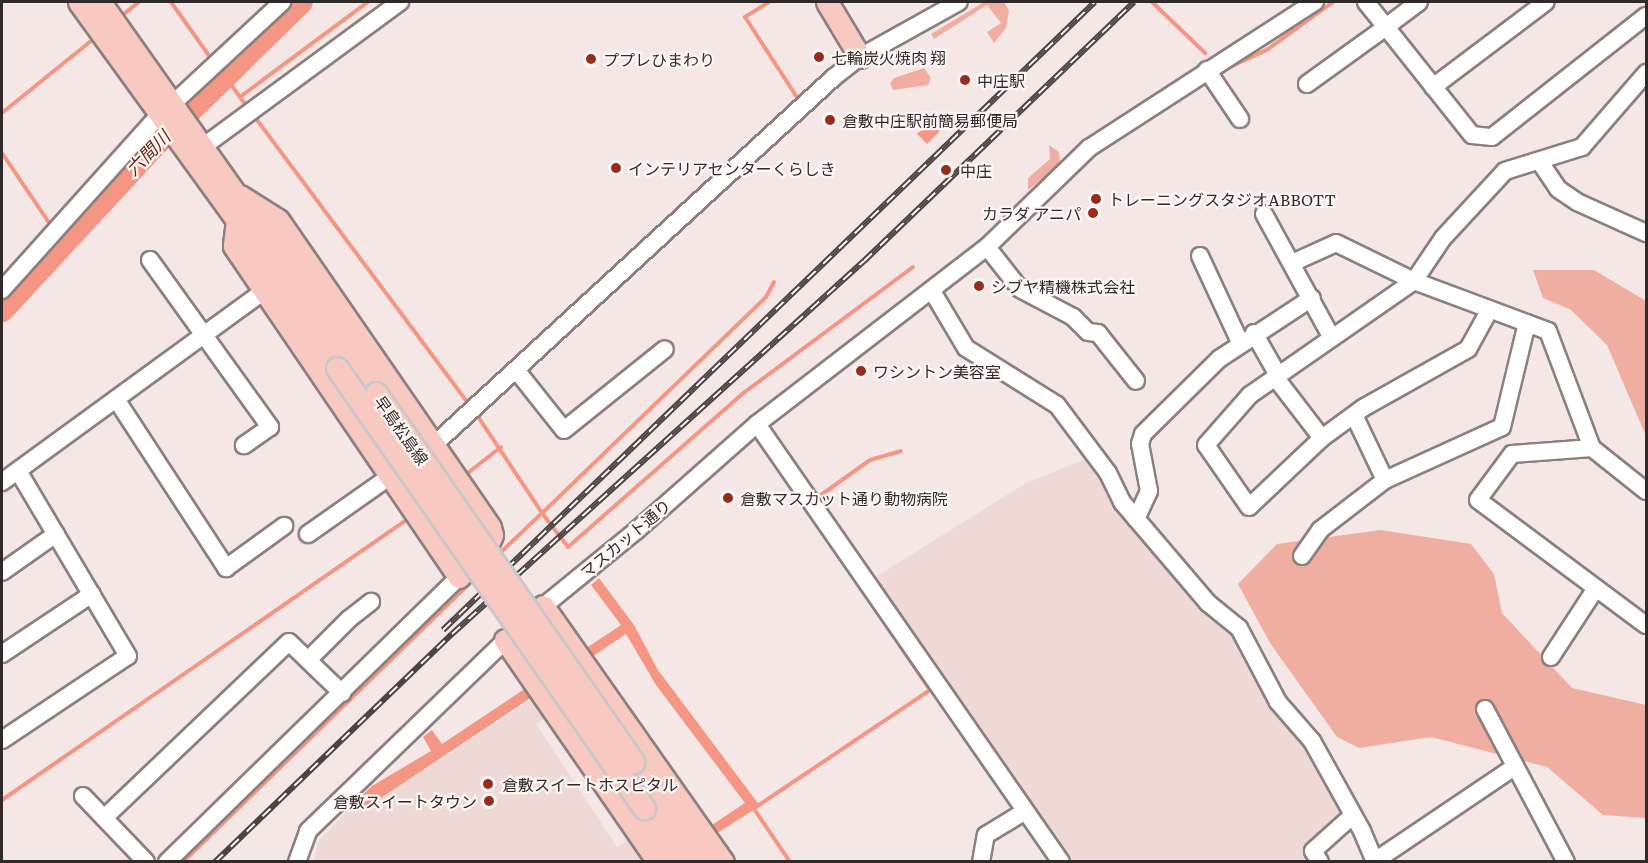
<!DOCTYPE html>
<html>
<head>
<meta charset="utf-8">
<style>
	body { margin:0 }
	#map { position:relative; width:1648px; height:863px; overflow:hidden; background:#f4e7e5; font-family:Literata,"Noto Sans JP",serif }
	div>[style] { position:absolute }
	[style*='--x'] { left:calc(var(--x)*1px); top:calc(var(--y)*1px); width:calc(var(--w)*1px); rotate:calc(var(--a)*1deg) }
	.built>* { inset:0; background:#eed9d6 }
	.green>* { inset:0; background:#f0aea1 }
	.water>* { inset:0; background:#f59684 }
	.stream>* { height:4px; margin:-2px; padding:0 2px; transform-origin:2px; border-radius:2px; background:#f59684 }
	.river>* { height:24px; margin:-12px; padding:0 12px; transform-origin:12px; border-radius:12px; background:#f59684 }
	.roads { filter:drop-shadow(2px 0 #8b807e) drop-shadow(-2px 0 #8b807e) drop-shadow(0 2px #8b807e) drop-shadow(0 -2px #8b807e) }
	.minor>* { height:16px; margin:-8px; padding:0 8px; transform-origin:8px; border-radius:8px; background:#fff }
	.major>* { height:21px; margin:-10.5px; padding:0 10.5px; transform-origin:10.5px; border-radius:10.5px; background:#f8c9c0 }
	.rail>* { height:6px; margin-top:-3px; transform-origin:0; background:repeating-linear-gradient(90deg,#fdf6f4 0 11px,#4a4443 0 22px); box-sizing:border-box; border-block:2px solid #4a4443 }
	.bridges { filter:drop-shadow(2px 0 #c9c8c8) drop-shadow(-2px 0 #c9c8c8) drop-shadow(0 2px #c9c8c8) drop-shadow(0 -2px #c9c8c8) }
	.major-bridge>* { height:21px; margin:-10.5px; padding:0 10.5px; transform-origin:10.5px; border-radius:10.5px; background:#f8c9c0 }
	.dots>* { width:16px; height:16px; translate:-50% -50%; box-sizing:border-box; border:3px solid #fdf6f4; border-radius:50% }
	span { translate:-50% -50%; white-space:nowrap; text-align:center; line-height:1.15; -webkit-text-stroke:4.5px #fdf6f4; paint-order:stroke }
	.poi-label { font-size:16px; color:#302b2a }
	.left { translate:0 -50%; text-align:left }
	.right { translate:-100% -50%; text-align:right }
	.street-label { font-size:16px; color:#302b2a }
	.water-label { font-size:18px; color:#6e1c0f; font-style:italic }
	.frame { position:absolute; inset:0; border:3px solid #302b2a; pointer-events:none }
</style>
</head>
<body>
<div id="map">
	<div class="built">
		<i style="clip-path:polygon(1090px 457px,1237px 629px,1306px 735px,1346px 813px,1316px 861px,1065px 861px,869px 581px,1026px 483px)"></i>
		<i style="clip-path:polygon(540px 694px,552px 713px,536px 724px,617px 847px,636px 834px,652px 857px,645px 862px,314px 862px,318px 842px,356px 801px,363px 810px)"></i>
	</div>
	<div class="green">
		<i style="clip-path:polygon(984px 2px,1004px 2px,1009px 11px,1006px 28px,994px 43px,987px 32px,1001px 23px,987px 5px,934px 39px,931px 34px)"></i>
		<i style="clip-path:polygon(924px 68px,931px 78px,928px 85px,893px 90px,890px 83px,894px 78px)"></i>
		<i style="clip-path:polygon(1049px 145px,1059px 152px,1060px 164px,1028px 190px,1028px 178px,1050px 159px)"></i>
		<i style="clip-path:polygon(1533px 270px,1594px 270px,1646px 301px,1646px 436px,1607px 345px,1571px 310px,1543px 298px)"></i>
		<i style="clip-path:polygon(1381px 530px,1471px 544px,1494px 574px,1502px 613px,1572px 688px,1646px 705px,1646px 818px,1603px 815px,1547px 767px,1431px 737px,1359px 748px,1337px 737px,1270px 643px,1238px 584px,1277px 544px)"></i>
	</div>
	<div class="water">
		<i style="clip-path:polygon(938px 114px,947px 124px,927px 144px,917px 134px)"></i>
		<i style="clip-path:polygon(599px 578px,634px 625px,658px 670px,760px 806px,711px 837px,706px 829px,745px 803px,656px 685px,626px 634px,363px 810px,356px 801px,372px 786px,431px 751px,423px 737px,432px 730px,442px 744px,621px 625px,591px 585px)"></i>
	</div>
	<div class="stream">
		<i style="--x:171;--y:2;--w:71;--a:54.7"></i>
		<i style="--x:769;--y:2;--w:28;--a:148"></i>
		<i style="--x:745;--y:17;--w:98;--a:57.1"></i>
		<i style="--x:1152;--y:2;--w:74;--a:43.9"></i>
		<i style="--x:119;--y:18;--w:26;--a:-39"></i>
		<i style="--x:1232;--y:66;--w:40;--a:-25"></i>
		<i style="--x:1268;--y:49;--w:80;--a:-35.9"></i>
		<i style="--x:219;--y:68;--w:49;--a:54.1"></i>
		<i style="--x:240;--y:97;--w:159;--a:-36.6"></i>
		<i style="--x:2;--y:113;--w:122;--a:-39"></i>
		<i style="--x:254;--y:116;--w:362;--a:53.3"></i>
		<i style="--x:2;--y:153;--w:89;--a:56"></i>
		<i style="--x:61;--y:236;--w:8;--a:40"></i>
		<i style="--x:774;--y:282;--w:17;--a:118"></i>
		<i style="--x:766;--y:297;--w:311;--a:136"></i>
		<i style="--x:542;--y:513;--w:43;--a:52.6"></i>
		<i style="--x:568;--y:547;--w:232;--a:-41.3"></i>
		<i style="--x:742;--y:394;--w:213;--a:-36.6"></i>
		<i style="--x:475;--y:412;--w:121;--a:56.4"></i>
		<i style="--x:542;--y:513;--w:61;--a:136.3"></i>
		<i style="--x:464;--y:476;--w:47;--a:-38.1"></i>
		<i style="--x:814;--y:500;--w:69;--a:-35.5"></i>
		<i style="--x:870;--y:460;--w:32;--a:-16"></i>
		<i style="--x:2;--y:800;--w:497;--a:-34.7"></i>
		<i style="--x:752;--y:806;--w:68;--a:55.8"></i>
		<i style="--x:756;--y:807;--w:210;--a:-33.9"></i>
		<i style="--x:930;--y:690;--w:212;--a:-124.2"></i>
		<i style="--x:183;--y:862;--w:409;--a:-44.2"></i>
	</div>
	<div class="river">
		<i style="--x:2;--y:310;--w:225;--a:-47.2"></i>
		<i style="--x:155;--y:145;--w:204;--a:-44.4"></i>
	</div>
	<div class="roads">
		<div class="minor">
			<i style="--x:1419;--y:2;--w:41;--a:142.9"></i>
			<i style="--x:1386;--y:27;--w:138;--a:51.5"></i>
			<i style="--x:1472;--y:135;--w:20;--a:6"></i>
			<i style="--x:1492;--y:137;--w:196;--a:-38.2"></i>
			<i style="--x:1207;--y:70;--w:59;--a:56"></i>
			<i style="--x:1307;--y:84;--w:97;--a:-35.8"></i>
			<i style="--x:1386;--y:27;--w:32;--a:-129"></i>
			<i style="--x:1433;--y:87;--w:141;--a:-37"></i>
			<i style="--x:193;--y:154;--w:257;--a:-36.3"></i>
			<i style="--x:1540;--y:162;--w:32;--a:56"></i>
			<i style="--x:1558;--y:189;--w:23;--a:34"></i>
			<i style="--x:1577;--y:202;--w:76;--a:24.2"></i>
			<i style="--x:1264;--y:214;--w:141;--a:61.3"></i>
			<i style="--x:987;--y:247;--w:53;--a:51.8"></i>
			<i style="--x:1020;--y:289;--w:60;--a:27.8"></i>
			<i style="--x:1073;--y:317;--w:21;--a:45"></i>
			<i style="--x:1088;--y:332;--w:10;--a:6"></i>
			<i style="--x:1098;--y:333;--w:61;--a:51.6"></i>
			<i style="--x:1200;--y:256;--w:95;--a:65.1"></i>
			<i style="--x:150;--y:260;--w:206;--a:54.3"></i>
			<i style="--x:270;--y:427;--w:32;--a:145"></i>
			<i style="--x:1292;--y:263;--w:48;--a:-24.4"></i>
			<i style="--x:1336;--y:243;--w:87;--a:26"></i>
			<i style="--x:1414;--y:281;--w:143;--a:20.5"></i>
			<i style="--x:1548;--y:331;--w:125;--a:69.4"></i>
			<i style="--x:1592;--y:448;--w:69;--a:38.5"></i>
			<i style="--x:2;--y:290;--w:224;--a:-48.1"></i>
			<i style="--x:152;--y:123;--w:178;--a:-42.9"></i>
			<i style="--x:932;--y:291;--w:66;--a:59.2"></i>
			<i style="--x:966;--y:348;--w:107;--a:32.1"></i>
			<i style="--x:1057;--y:405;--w:85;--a:53.1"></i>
			<i style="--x:1108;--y:473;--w:32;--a:64"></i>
			<i style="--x:1122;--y:502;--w:133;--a:49.6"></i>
			<i style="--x:1208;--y:603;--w:40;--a:39"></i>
			<i style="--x:1239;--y:628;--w:84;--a:62.2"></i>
			<i style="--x:1278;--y:702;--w:52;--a:48.9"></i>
			<i style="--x:1312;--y:741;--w:103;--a:60.9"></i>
			<i style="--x:1362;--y:831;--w:34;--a:67"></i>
			<i style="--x:1489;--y:311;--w:43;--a:118.9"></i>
			<i style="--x:1468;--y:349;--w:120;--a:150.7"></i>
			<i style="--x:1363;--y:408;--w:51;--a:143.8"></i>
			<i style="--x:1322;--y:438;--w:100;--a:136.6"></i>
			<i style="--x:1249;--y:507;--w:75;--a:-124.7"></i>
			<i style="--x:1206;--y:445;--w:67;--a:-48.7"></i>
			<i style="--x:1250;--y:395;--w:200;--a:-34.8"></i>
			<i style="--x:1414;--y:281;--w:52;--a:-56"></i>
			<i style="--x:1443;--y:238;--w:91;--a:-47.2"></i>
			<i style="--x:1505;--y:171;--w:81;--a:-17.3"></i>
			<i style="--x:1582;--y:147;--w:98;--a:-49.1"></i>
			<i style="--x:1254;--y:333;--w:48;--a:60.3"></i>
			<i style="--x:517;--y:371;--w:75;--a:51.5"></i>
			<i style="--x:564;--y:430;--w:129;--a:-38.7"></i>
			<i style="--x:1275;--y:377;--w:77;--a:52.4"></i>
			<i style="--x:116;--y:399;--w:202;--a:56.9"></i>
			<i style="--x:226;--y:568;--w:72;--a:-35.9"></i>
			<i style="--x:1354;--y:415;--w:72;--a:64.5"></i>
			<i style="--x:757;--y:424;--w:533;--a:55.24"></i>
			<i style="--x:1592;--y:448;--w:80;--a:175.7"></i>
			<i style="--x:1512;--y:454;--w:57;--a:126.5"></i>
			<i style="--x:1478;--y:500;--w:209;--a:36.7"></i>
			<i style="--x:426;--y:452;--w:553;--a:-42.58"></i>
			<i style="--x:833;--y:78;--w:34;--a:-38"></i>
			<i style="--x:860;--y:57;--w:113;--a:-29.1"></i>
			<i style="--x:2;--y:482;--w:326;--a:-36.1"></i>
			<i style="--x:1136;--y:519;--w:31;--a:-65"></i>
			<i style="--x:1149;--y:491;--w:48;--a:-100.8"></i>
			<i style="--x:1140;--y:444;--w:10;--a:-73"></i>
			<i style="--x:1143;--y:434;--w:107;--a:-44.6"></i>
			<i style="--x:1219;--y:359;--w:111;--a:-33.3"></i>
			<i style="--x:308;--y:534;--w:111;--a:-35.1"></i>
			<i style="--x:1302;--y:556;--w:32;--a:-55"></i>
			<i style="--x:1320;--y:530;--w:82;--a:-37.6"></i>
			<i style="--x:1385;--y:480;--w:128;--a:-24.4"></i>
			<i style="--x:1502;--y:427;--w:107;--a:-76.5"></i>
			<i style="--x:2;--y:572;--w:66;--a:-35.1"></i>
			<i style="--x:534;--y:614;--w:133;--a:-39.2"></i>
			<i style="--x:637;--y:530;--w:160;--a:-41.5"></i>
			<i style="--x:757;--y:424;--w:290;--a:-37.6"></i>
			<i style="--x:987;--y:247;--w:142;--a:-44.1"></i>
			<i style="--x:1089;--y:148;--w:269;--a:-32.9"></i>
			<i style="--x:2;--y:654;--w:108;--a:-33.7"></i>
			<i style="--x:1551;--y:657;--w:82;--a:-56.9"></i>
			<i style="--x:308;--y:660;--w:58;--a:-45"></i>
			<i style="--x:349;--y:619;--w:28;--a:-38"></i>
			<i style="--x:1485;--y:709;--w:173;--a:62.1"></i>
			<i style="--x:2;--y:740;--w:151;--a:-33.7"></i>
			<i style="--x:128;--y:656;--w:215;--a:-120.7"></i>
			<i style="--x:83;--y:796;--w:91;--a:46.3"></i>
			<i style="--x:104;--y:818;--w:255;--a:-43.6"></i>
			<i style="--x:289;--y:642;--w:74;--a:43.9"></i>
			<i style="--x:1375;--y:861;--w:166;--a:-34"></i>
			<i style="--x:167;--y:862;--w:408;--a:-44.3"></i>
			<i style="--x:297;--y:862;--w:33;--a:-70"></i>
			<i style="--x:308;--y:831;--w:284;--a:-44"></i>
			<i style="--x:981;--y:862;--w:27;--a:-80"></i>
			<i style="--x:986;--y:835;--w:44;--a:-31.2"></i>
			<i style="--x:1320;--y:862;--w:13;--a:-122"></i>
			<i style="--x:1313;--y:851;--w:52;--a:-41.9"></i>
		</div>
		<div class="major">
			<i style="--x:79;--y:2;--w:269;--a:54.1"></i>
			<i style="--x:237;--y:220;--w:179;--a:56"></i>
			<i style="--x:100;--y:2;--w:479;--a:54.8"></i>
			<i style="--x:827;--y:2;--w:64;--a:59"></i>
			<i style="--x:237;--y:220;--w:26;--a:97"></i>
			<i style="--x:234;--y:246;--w:400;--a:55.8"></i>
			<i style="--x:459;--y:577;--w:42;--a:-47.9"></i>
			<i style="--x:487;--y:546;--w:12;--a:-66"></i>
			<i style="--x:492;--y:535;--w:8;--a:-104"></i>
			<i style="--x:490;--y:527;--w:373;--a:-124.6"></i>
			<i style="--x:278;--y:220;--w:45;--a:-147.7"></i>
			<i style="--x:543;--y:606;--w:313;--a:54.9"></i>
			<i style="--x:505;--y:640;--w:270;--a:55.4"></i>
			<i style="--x:633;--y:762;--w:121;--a:55.4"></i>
			<i style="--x:644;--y:808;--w:65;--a:55.6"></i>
		</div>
	</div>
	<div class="rail">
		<i style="--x:443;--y:630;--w:905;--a:-43.93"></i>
		<i style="--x:215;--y:862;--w:329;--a:-43.9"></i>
		<i style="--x:452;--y:634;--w:556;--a:-42.16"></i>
		<i style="--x:864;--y:261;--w:374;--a:-43.8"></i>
	</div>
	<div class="bridges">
		<div class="major-bridge">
			<i style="--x:337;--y:368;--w:537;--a:55.1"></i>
			<i style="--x:376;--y:393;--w:450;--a:55.1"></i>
		</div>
	</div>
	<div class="dots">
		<i style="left:819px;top:57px;background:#962d1c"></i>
		<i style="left:591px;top:59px;background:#962d1c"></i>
		<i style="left:965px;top:80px;background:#962d1c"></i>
		<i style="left:830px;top:120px;background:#962d1c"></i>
		<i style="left:616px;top:168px;background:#962d1c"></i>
		<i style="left:946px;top:170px;background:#962d1c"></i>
		<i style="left:1096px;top:199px;background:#962d1c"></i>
		<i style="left:1093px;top:213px;background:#962d1c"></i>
		<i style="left:979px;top:286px;background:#962d1c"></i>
		<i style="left:861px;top:371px;background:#962d1c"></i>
		<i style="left:728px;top:498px;background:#962d1c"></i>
		<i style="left:488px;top:784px;background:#962d1c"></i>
		<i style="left:489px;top:801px;background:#962d1c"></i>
	</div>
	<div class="poi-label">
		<span class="left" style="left:831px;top:57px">七輪炭火焼肉 翔</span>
		<span class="left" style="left:603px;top:59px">ププレひまわり</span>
		<span class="left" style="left:977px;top:80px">中庄駅</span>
		<span class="left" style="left:842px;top:120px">倉敷中庄駅前簡易郵便局</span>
		<span class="left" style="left:628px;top:168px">インテリアセンターくらしき</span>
		<span class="left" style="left:960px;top:170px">中庄</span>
		<span class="left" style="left:1108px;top:199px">トレーニングスタジオABBOTT</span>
		<span class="right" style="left:1081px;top:213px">カラダ アニパ</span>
		<span class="left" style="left:991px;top:286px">シブヤ精機株式会社</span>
		<span class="left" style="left:873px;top:371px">ワシントン美容室</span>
		<span class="left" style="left:740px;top:498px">倉敷マスカット通り動物病院</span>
		<span class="left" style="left:502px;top:784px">倉敷スイートホスピタル</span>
		<span class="right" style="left:477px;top:801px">倉敷スイートタウン</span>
	</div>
	<div class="street-label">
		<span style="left:402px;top:430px;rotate:55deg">早島松島線</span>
		<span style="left:625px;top:538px;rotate:-40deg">マスカット通り</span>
	</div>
	<div class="water-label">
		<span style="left:148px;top:153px;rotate:-46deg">六間川</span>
	</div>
	<div class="frame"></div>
</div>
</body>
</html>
